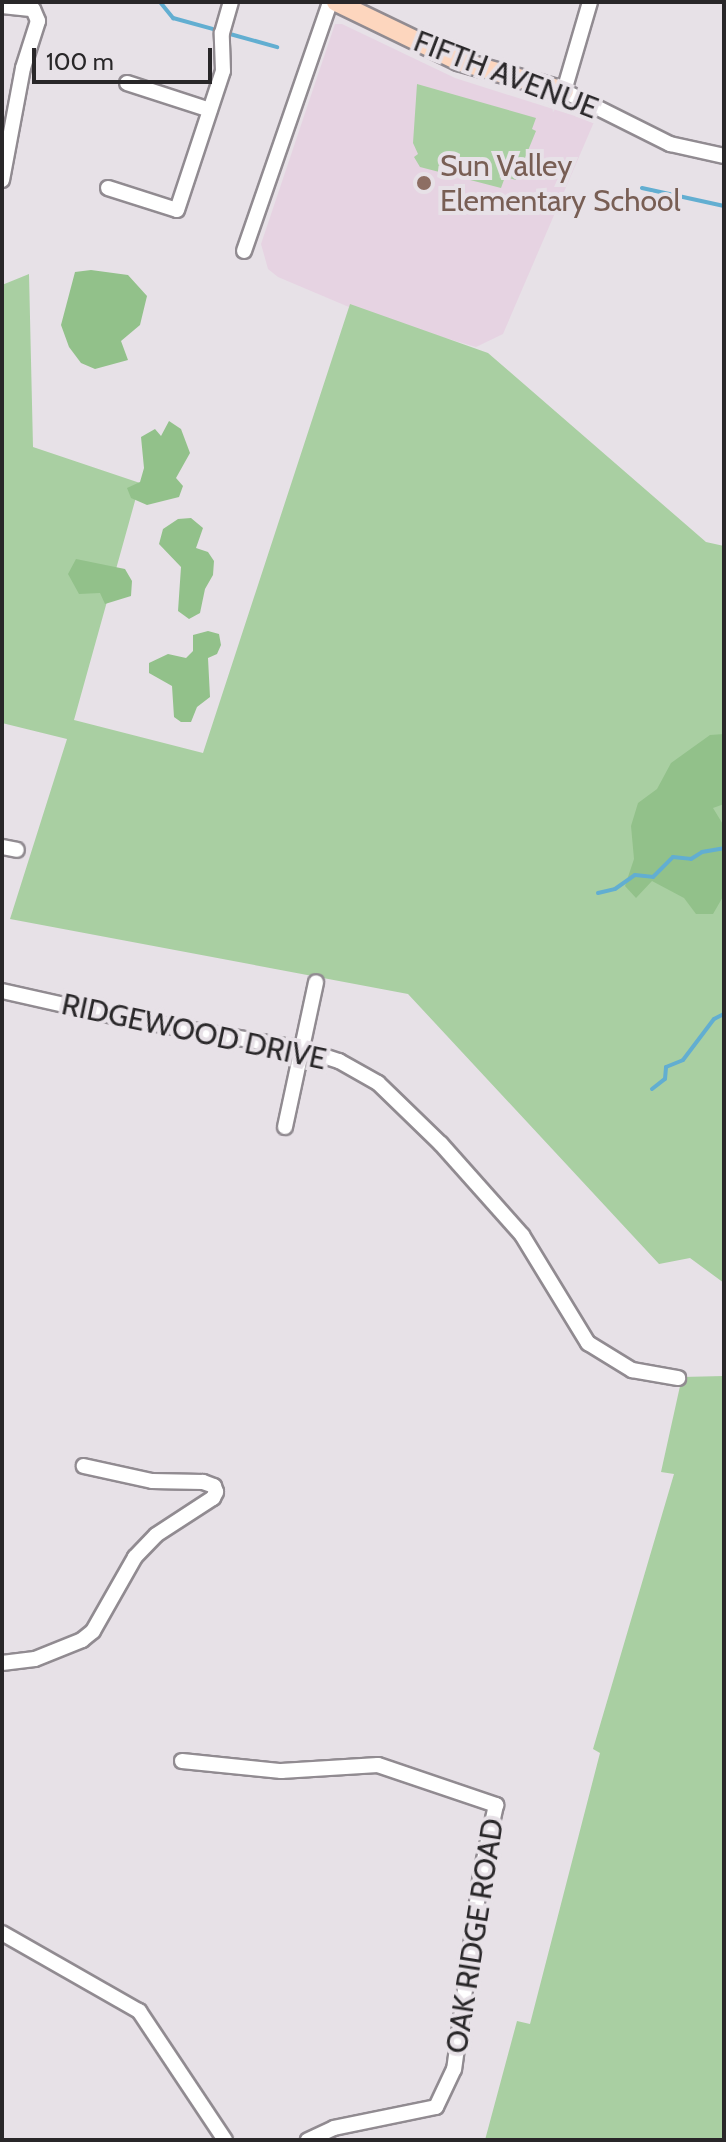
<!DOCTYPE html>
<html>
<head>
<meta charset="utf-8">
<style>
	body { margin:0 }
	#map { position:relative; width:726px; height:2142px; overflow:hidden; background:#e7e1e7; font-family:Cabin,sans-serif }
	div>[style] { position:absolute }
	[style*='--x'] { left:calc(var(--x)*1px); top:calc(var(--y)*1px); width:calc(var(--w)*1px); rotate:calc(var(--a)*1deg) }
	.education>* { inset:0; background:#e6d3e2 }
	.green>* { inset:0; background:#a9cfa2 }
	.forest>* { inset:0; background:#92c18a }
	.stream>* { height:4px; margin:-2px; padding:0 2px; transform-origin:2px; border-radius:2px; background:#62aed1 }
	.roads { filter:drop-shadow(2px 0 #918b91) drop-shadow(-2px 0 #918b91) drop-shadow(0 2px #918b91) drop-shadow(0 -2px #918b91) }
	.street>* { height:14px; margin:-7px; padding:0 7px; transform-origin:7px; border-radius:7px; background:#fff }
	.secondary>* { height:18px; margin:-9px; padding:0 9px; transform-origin:9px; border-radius:9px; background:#fdd6be }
	.dots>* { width:22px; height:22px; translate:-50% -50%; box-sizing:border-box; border:4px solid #e7e1e7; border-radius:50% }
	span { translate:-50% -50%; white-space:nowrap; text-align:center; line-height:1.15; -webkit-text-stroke:8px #e7e1e7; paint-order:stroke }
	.street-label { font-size:30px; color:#292729 }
	.education-label { font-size:30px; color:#785e54 }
	.left { translate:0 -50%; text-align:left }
	.frame { position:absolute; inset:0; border:4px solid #292729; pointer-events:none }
	.scale { position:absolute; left:32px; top:48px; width:180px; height:36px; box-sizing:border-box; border:4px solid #292729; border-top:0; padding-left:10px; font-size:24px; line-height:28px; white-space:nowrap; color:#292729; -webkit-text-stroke:6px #e7e1e7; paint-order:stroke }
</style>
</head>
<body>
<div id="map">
	<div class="education">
		<i style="clip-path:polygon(335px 24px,342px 24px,455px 78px,594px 122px,503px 334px,476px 347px,418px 330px,415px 335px,278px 277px,268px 269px,261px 244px)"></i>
	</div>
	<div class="green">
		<i style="clip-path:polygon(417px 84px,536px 118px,532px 129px,536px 131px,516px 180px,505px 177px,501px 188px,420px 167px,414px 157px,418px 154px,413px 143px)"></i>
		<i style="clip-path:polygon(29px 274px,33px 447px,140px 483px,74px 720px,203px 753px,350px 304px,488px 353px,706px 542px,724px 546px,724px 1283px,690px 1258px,659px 1264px,408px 994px,10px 919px,67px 739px,2px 723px,2px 285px)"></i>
		<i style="clip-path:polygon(724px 1376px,724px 2140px,485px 2140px,517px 2021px,530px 2024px,600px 1753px,593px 1749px,674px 1474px,661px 1472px,682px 1377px)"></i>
	</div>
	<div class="forest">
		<i style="clip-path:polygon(91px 270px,128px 275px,147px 296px,140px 325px,121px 341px,128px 360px,95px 369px,81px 363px,69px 347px,61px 325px,75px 272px)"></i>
		<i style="clip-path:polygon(169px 421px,181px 429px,190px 453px,176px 478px,183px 486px,179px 497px,147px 505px,131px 498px,127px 488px,140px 482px,144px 468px,141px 437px,155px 429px,161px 436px)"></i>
		<i style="clip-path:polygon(191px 518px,203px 528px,196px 548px,208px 552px,214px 561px,213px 575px,205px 589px,200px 613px,189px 619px,178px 611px,181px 567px,159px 544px,163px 529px,178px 519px)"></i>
		<i style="clip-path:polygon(76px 559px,125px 569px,132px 581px,131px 596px,105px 604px,100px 593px,79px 594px,68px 574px)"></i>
		<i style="clip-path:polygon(208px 631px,219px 634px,221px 645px,217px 654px,208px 658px,210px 697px,197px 707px,191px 722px,181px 722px,174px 717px,172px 686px,149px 673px,149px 663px,168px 654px,186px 658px,193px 651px,193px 635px)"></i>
		<i style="clip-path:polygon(724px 734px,724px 804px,713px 808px,724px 826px,724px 895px,713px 914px,696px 914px,684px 898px,652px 881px,636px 898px,625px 886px,634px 859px,631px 826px,638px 803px,657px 789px,671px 763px,710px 735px)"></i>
	</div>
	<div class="stream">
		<i style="--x:160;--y:2;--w:21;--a:51"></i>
		<i style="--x:173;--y:18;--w:41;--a:15.4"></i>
		<i style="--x:230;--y:34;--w:49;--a:15.5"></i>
		<i style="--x:642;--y:188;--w:84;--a:12.4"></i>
		<i style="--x:598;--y:893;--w:17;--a:-13"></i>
		<i style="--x:615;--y:889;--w:24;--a:-35"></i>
		<i style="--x:635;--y:875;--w:18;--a:6"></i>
		<i style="--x:653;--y:877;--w:28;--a:-45"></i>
		<i style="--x:673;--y:857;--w:18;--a:6"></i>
		<i style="--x:691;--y:859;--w:13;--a:-32"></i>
		<i style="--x:702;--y:852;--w:22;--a:-10"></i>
		<i style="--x:652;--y:1089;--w:16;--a:-38"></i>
		<i style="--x:665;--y:1079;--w:12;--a:-85"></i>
		<i style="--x:666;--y:1067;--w:18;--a:-22"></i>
		<i style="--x:683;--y:1060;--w:51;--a:-52.9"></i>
		<i style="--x:714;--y:1019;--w:11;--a:-27"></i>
	</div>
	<div class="roads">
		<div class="street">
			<i style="--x:590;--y:2;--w:93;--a:106.3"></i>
			<i style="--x:564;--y:91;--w:119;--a:26.6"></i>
			<i style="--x:670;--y:144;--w:55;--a:12.5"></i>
			<i style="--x:2;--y:6;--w:31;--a:6"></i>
			<i style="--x:33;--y:9;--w:13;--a:67"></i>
			<i style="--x:38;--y:21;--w:49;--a:107.7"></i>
			<i style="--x:23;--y:68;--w:114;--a:100.6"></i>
			<i style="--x:127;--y:83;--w:87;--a:18"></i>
			<i style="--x:108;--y:188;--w:72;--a:17.7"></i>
			<i style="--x:177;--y:210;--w:146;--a:-71.7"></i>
			<i style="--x:223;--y:71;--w:38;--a:-92"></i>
			<i style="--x:222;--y:33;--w:32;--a:-74"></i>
			<i style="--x:244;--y:251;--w:263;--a:-70.9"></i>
			<i style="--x:2;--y:847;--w:15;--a:11"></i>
			<i style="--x:2;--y:991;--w:118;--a:12.7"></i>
			<i style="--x:117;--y:1017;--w:188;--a:9.8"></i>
			<i style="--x:302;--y:1049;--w:39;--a:18"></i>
			<i style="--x:339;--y:1061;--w:45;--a:29.4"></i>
			<i style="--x:378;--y:1083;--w:88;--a:44.1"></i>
			<i style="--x:441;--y:1144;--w:122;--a:48.3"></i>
			<i style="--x:522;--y:1235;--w:127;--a:58.6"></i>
			<i style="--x:588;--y:1343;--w:52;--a:31.5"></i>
			<i style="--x:632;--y:1370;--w:47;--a:9.9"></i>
			<i style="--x:285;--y:1127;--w:148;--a:-77.9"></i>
			<i style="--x:2;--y:1663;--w:33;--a:-7"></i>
			<i style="--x:35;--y:1659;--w:51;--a:-22"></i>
			<i style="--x:82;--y:1640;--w:14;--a:-39"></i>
			<i style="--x:93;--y:1631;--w:85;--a:-60.4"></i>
			<i style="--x:135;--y:1557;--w:30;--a:-46"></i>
			<i style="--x:156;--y:1535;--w:68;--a:-33"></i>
			<i style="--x:213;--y:1498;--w:7;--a:-63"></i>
			<i style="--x:216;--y:1492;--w:6;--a:-108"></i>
			<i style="--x:214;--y:1486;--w:12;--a:-160"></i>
			<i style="--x:203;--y:1482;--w:51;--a:-178.9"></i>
			<i style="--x:152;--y:1481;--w:70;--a:-167.6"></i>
			<i style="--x:182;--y:1761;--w:100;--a:5.8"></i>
			<i style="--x:281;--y:1771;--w:97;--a:-3.5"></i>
			<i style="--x:378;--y:1765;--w:125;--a:18.7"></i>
			<i style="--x:496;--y:1805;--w:70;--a:102.4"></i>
			<i style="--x:481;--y:1873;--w:198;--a:97.8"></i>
			<i style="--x:454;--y:2069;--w:42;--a:115.3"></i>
			<i style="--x:436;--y:2107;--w:104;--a:168.4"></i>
			<i style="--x:334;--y:2128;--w:29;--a:155"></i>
			<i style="--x:2;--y:1933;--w:158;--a:29.7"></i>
			<i style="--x:139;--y:2011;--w:155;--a:56.3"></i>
		</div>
		<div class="secondary">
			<i style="--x:336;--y:2;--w:136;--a:25.8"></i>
			<i style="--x:458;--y:61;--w:110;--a:15.8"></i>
		</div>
	</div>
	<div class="dots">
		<i style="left:424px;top:183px;background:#8d6e63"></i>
	</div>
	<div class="street-label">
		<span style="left:506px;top:75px;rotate:21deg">FIFTH AVENUE</span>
		<span style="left:194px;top:1032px;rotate:12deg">RIDGEWOOD DRIVE</span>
		<span style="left:475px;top:1936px;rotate:-81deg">OAK RIDGE ROAD</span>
	</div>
	<div class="education-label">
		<span class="left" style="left:440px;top:183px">Sun Valley<br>Elementary School</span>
	</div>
	<div class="frame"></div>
	<div class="scale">100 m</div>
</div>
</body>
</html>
